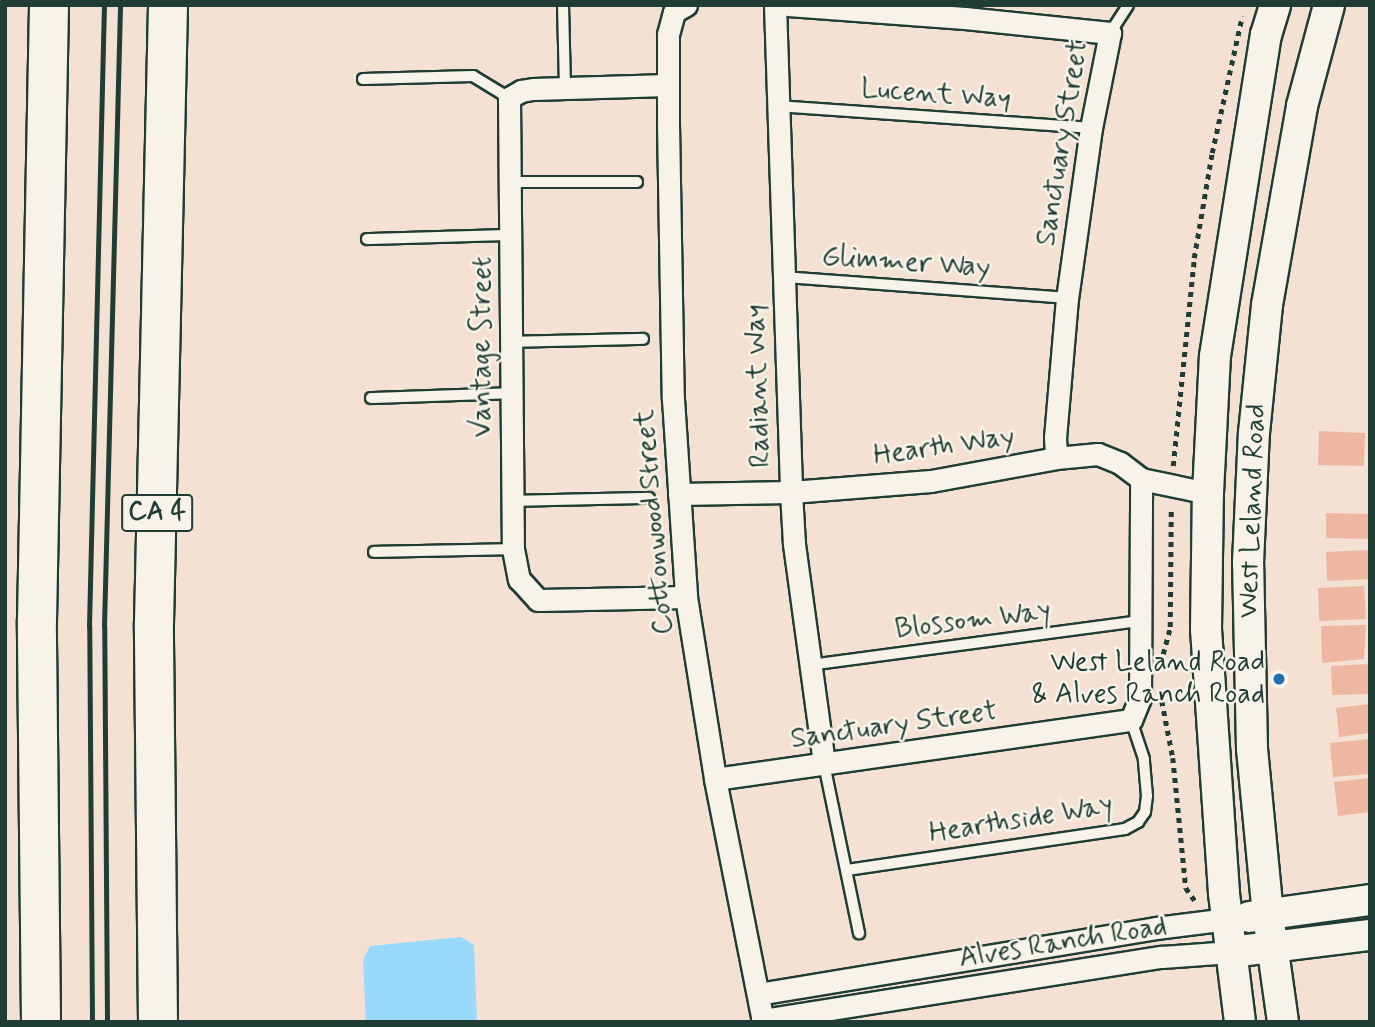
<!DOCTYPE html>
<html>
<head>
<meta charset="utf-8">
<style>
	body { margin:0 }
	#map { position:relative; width:1375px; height:1027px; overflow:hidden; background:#f4e1d3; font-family:Mynerve,sans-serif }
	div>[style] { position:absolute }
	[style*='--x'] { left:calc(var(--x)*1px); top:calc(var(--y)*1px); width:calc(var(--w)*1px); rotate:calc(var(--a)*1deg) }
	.water>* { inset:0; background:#99d9fa }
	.building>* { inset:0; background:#edb7a2 }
	.path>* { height:4.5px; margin-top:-2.25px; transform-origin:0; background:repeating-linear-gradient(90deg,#1f3d34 0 5px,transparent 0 10px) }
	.roads { filter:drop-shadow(2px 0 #1f3d34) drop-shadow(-2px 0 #1f3d34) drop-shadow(0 2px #1f3d34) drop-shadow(0 -2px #1f3d34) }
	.lane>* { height:10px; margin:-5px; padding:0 5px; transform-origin:5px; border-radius:5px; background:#f7f3e8 }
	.street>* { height:21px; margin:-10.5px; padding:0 10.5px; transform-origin:10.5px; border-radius:10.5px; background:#f7f3e8 }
	.secondary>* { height:30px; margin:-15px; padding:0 15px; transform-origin:15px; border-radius:15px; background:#f7f3e8 }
	.highway>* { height:38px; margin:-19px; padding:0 19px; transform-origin:19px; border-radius:19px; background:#f7f3e8 }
	.rail>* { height:5px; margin:-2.5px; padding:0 2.5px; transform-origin:2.5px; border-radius:2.5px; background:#1f3d34 }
	.dots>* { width:19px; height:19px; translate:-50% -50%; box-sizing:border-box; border:4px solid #f7f3e8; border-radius:50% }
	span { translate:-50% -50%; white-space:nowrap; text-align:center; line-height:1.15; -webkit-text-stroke:5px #f7f3e8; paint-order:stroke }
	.shield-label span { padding:2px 5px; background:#f7f3e8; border:2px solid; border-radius:5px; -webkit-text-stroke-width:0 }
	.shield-label { font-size:26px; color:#1f3d34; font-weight:700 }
	.street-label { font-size:28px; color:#1f3d34 }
	.poi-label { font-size:28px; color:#1f3d34 }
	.right { translate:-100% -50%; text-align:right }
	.frame { position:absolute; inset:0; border:7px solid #1f3d34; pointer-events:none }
</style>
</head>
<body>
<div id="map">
	<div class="water">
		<i style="clip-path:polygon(461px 937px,474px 945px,477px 1022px,366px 1022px,363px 960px,370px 946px)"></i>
	</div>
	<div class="building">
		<i style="clip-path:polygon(1319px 431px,1365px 433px,1364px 466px,1318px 465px)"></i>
		<i style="clip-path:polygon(1326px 513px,1370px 514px,1370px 539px,1326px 538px)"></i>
		<i style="clip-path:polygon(1370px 550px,1370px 579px,1327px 581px,1326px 552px)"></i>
		<i style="clip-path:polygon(1364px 586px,1366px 619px,1319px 621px,1318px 588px)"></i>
		<i style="clip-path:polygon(1366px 625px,1364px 659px,1322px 663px,1321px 626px)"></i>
		<i style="clip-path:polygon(1370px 664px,1370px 694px,1332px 695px,1331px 666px)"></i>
		<i style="clip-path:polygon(1370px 704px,1370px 733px,1339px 737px,1336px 708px)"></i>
		<i style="clip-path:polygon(1370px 739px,1370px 774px,1333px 777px,1330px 743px)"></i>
		<i style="clip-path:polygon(1370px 778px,1370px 812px,1338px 816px,1334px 782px)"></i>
	</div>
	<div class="path">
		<i style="--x:1173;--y:466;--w:209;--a:-84.2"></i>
		<i style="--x:1194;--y:258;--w:107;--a:-80.3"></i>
		<i style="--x:1212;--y:153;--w:140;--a:-77.6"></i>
		<i style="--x:1163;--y:654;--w:28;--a:-75"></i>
		<i style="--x:1170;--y:627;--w:120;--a:-89.5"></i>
		<i style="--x:1162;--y:701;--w:58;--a:79.1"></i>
		<i style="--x:1173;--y:758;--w:131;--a:84.3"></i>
		<i style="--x:1186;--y:888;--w:16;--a:55"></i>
	</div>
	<div class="roads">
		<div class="lane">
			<i style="--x:563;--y:5;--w:82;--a:88.6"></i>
			<i style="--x:1110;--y:33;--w:33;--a:-57"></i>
			<i style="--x:363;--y:79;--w:110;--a:-1.6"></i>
			<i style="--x:473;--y:76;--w:42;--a:31.4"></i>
			<i style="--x:778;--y:106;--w:314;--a:4"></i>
			<i style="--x:508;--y:182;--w:129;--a:0"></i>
			<i style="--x:367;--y:239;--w:143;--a:-1.6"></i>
			<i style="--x:784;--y:277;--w:284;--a:4.2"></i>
			<i style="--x:510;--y:342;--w:133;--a:-1.3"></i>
			<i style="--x:371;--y:398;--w:140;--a:-2"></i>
			<i style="--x:513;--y:501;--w:136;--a:-1.3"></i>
			<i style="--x:374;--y:552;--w:139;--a:-1.2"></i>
			<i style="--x:810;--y:665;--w:334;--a:-7.6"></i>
			<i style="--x:824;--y:764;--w:173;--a:78.3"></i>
			<i style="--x:847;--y:870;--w:281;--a:-8.4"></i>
			<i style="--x:1125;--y:829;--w:15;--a:-28"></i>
			<i style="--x:1138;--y:822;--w:12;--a:-55"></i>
			<i style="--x:1145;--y:812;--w:16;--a:-83"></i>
			<i style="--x:1147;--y:796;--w:37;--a:-95"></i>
			<i style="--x:1144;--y:759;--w:41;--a:-108.4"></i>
		</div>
		<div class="street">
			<i style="--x:686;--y:5;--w:14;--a:150"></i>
			<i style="--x:674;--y:12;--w:23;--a:105"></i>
			<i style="--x:668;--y:34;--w:90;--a:90"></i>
			<i style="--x:668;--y:124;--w:275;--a:89"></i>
			<i style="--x:673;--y:399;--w:198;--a:86.2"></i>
			<i style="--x:686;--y:597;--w:184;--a:80.9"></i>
			<i style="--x:715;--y:779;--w:248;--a:78.8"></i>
			<i style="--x:775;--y:5;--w:487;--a:88.1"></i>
			<i style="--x:791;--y:492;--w:52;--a:86.7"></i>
			<i style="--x:794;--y:544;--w:222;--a:82.2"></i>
			<i style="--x:788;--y:5;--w:177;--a:4.2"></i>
			<i style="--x:965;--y:18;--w:146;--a:5.9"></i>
			<i style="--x:1110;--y:33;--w:97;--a:101.3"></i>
			<i style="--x:1091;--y:128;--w:172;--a:98"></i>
			<i style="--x:1067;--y:298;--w:140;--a:94.9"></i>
			<i style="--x:1055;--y:437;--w:21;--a:87"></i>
			<i style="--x:668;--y:85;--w:135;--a:178.3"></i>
			<i style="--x:533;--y:89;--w:12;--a:171"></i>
			<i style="--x:521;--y:91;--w:14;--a:150"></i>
			<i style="--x:509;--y:98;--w:451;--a:89.5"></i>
			<i style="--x:513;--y:549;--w:31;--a:79"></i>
			<i style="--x:519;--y:579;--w:28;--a:48"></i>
			<i style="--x:538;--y:600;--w:148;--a:-1.2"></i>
			<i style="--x:679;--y:494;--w:112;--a:-1"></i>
			<i style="--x:791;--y:492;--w:140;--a:-4.5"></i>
			<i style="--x:931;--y:481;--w:127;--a:-10.4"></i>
			<i style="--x:1056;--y:458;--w:42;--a:-5.4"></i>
			<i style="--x:1098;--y:454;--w:24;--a:22"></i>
			<i style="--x:1120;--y:463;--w:26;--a:37"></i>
			<i style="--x:1141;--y:479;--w:68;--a:11.8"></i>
			<i style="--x:715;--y:779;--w:420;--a:-8.1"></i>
			<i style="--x:1131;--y:720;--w:24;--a:-68"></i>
			<i style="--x:1140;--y:698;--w:219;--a:-89.7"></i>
			<i style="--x:758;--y:994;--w:403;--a:-9.4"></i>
			<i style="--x:1156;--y:928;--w:72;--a:-7.2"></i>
			<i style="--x:762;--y:1020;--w:405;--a:-9"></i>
			<i style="--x:1162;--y:957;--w:69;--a:-4.1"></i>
		</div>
		<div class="secondary">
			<i style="--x:1249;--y:917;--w:122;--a:-8"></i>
			<i style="--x:1231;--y:952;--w:140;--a:-7"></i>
			<i style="--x:1240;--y:1022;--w:130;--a:-97.1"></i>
			<i style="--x:1224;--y:893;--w:265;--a:-93.9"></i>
			<i style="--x:1206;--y:629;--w:136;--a:-89.2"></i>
			<i style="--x:1208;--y:493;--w:137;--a:-87.1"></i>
			<i style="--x:1215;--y:356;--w:325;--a:-81"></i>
			<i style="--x:1266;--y:35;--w:31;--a:-73"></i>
			<i style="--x:1283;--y:1022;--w:108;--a:-98"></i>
			<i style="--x:1268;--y:915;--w:167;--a:-95.5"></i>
			<i style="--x:1252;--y:749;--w:186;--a:-91.2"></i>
			<i style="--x:1248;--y:563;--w:130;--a:-87.4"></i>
			<i style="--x:1254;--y:433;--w:129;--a:-84.2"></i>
			<i style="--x:1267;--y:305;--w:202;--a:-80"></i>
			<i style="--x:1302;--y:106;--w:105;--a:-75"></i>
		</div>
		<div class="highway">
			<i style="--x:41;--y:1022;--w:402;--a:-90.6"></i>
			<i style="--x:37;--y:620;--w:615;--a:-88.88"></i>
			<i style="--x:158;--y:1022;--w:399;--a:-90.6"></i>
			<i style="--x:154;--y:623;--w:618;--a:-88.7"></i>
		</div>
	</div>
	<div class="rail">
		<i style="--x:92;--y:1022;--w:396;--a:-90.4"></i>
		<i style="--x:89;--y:626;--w:621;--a:-88.62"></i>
		<i style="--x:107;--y:1022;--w:396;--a:-90.4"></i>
		<i style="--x:104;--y:626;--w:621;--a:-88.52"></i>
	</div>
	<div class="dots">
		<i style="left:1279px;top:679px;background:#1f6fb2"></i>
	</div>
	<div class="shield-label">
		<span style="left:157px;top:513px">CA 4</span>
	</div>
	<div class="street-label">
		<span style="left:936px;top:95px;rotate:4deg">Lucent Way</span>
		<span style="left:1063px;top:143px;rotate:-81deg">Sanctuary Street</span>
		<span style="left:906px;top:263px;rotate:4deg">Glimmer Way</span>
		<span style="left:483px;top:347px;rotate:-90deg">Vantage Street</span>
		<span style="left:759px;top:386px;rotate:-92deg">Radiant Way</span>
		<span style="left:944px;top:447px;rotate:-8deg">Hearth Way</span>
		<span style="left:1253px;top:511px;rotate:-88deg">West Leland Road</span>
		<span style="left:655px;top:522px;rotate:-95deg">Cottonwood Street</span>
		<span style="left:973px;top:621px;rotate:-7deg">Blossom Way</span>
		<span style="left:894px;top:726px;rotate:-8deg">Sanctuary Street</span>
		<span style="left:1021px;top:820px;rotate:-9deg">Hearthside Way</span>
		<span style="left:1063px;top:943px;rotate:-9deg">Alves Ranch Road</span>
	</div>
	<div class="poi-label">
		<span class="right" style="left:1265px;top:679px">West Leland Road<br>&amp; Alves Ranch Road</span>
	</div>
	<div class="frame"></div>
</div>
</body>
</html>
